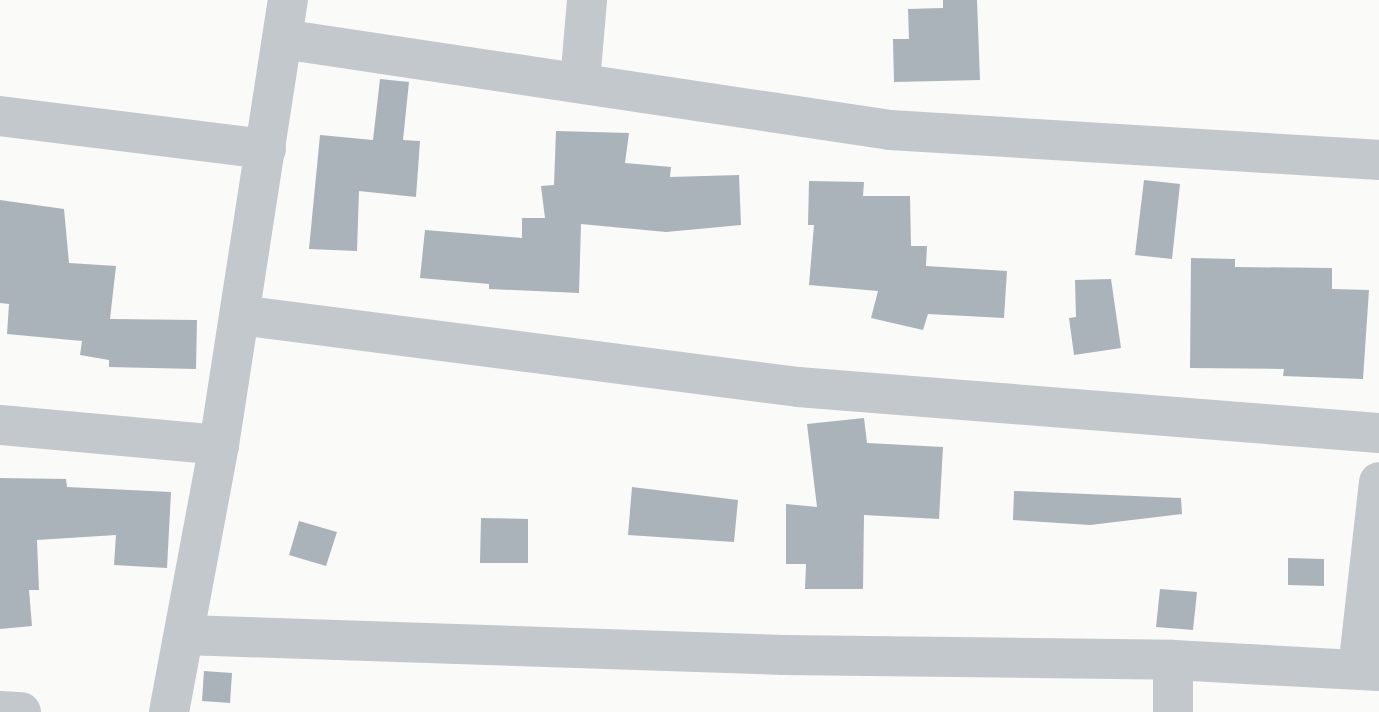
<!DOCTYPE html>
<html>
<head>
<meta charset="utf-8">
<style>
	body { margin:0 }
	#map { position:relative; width:1379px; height:712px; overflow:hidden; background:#fafaf8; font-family:"IBM Plex Sans",sans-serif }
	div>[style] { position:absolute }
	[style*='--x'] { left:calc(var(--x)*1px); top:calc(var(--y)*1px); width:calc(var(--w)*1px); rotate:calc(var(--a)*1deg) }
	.building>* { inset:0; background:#aab3b9 }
	.minor>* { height:40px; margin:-20px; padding:0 20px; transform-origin:20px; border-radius:20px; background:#c3c8cc }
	span { translate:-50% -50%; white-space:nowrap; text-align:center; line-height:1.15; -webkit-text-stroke:8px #fff; paint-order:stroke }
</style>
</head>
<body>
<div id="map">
	<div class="building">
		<i style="clip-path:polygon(943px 0,977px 0,980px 80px,894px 82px,893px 39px,909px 39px,908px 9px,943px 8px)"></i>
		<i style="clip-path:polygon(380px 79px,409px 82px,403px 140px,420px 141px,416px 197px,359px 191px,357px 251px,309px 249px,320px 135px,373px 140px)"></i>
		<i style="clip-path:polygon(556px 131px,629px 133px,625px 163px,671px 167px,670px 177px,739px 175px,741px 225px,666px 232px,581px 224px,579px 293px,489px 289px,489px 284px,420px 278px,425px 230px,522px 238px,522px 218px,545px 218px,541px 186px,554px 185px)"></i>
		<i style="clip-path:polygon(1144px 180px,1180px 184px,1172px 259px,1135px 255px)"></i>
		<i style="clip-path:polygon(809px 181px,864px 182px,863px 196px,910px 196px,911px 246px,927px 246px,926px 266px,1007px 271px,1004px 318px,928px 314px,923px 330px,871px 318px,878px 291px,809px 285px,814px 225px,808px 225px)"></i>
		<i style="clip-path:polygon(0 200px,64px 209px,69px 263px,116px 266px,110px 319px,197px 320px,196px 369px,109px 367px,109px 360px,80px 355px,82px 341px,7px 334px,9px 304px,0 303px)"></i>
		<i style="clip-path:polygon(1191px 258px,1235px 259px,1235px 267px,1332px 268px,1332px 289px,1369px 290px,1363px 379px,1283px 376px,1284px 369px,1190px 368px)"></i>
		<i style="clip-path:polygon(1111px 279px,1121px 348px,1074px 355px,1069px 318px,1076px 317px,1075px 280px)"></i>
		<i style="clip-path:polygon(864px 418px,867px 443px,943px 447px,939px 519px,864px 515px,863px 589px,805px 589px,806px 564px,786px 564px,786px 504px,817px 507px,807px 424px)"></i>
		<i style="clip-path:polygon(0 478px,66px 479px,67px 487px,171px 492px,167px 568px,114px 565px,116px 535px,37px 540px,39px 590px,29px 590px,32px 626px,0 629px)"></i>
		<i style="clip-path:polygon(632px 487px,738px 500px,734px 542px,628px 535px)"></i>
		<i style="clip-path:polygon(1014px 491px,1181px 498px,1182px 514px,1090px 525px,1013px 520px)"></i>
		<i style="clip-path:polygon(481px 518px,528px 519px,528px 563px,480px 563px)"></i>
		<i style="clip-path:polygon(299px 521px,337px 532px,326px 566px,289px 555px)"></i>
		<i style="clip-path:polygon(1288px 558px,1324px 559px,1324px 586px,1288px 585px)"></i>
		<i style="clip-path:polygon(1160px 589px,1197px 592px,1193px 630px,1156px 627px)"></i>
		<i style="clip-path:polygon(204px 671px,232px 673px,230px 703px,202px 701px)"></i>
	</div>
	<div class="minor">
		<i style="--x:282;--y:39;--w:615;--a:8.51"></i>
		<i style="--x:890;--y:130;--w:490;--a:3.5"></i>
		<i style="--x:580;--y:82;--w:82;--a:-85.1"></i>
		<i style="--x:0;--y:116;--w:268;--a:7.1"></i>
		<i style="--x:240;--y:315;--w:563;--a:7.35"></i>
		<i style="--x:798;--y:387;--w:583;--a:4.53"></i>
		<i style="--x:0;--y:425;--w:220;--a:5.2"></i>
		<i style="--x:185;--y:635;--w:599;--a:1.91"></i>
		<i style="--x:784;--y:655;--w:389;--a:0.7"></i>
		<i style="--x:1173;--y:660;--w:206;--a:3.1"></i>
		<i style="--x:1173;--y:660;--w:52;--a:90"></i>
		<i style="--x:1358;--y:669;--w:188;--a:-83.6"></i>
		<i style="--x:0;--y:711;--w:21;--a:3"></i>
		<i style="--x:169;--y:712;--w:272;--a:-79.4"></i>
		<i style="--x:219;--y:445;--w:450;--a:-81.2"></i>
	</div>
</div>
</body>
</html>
